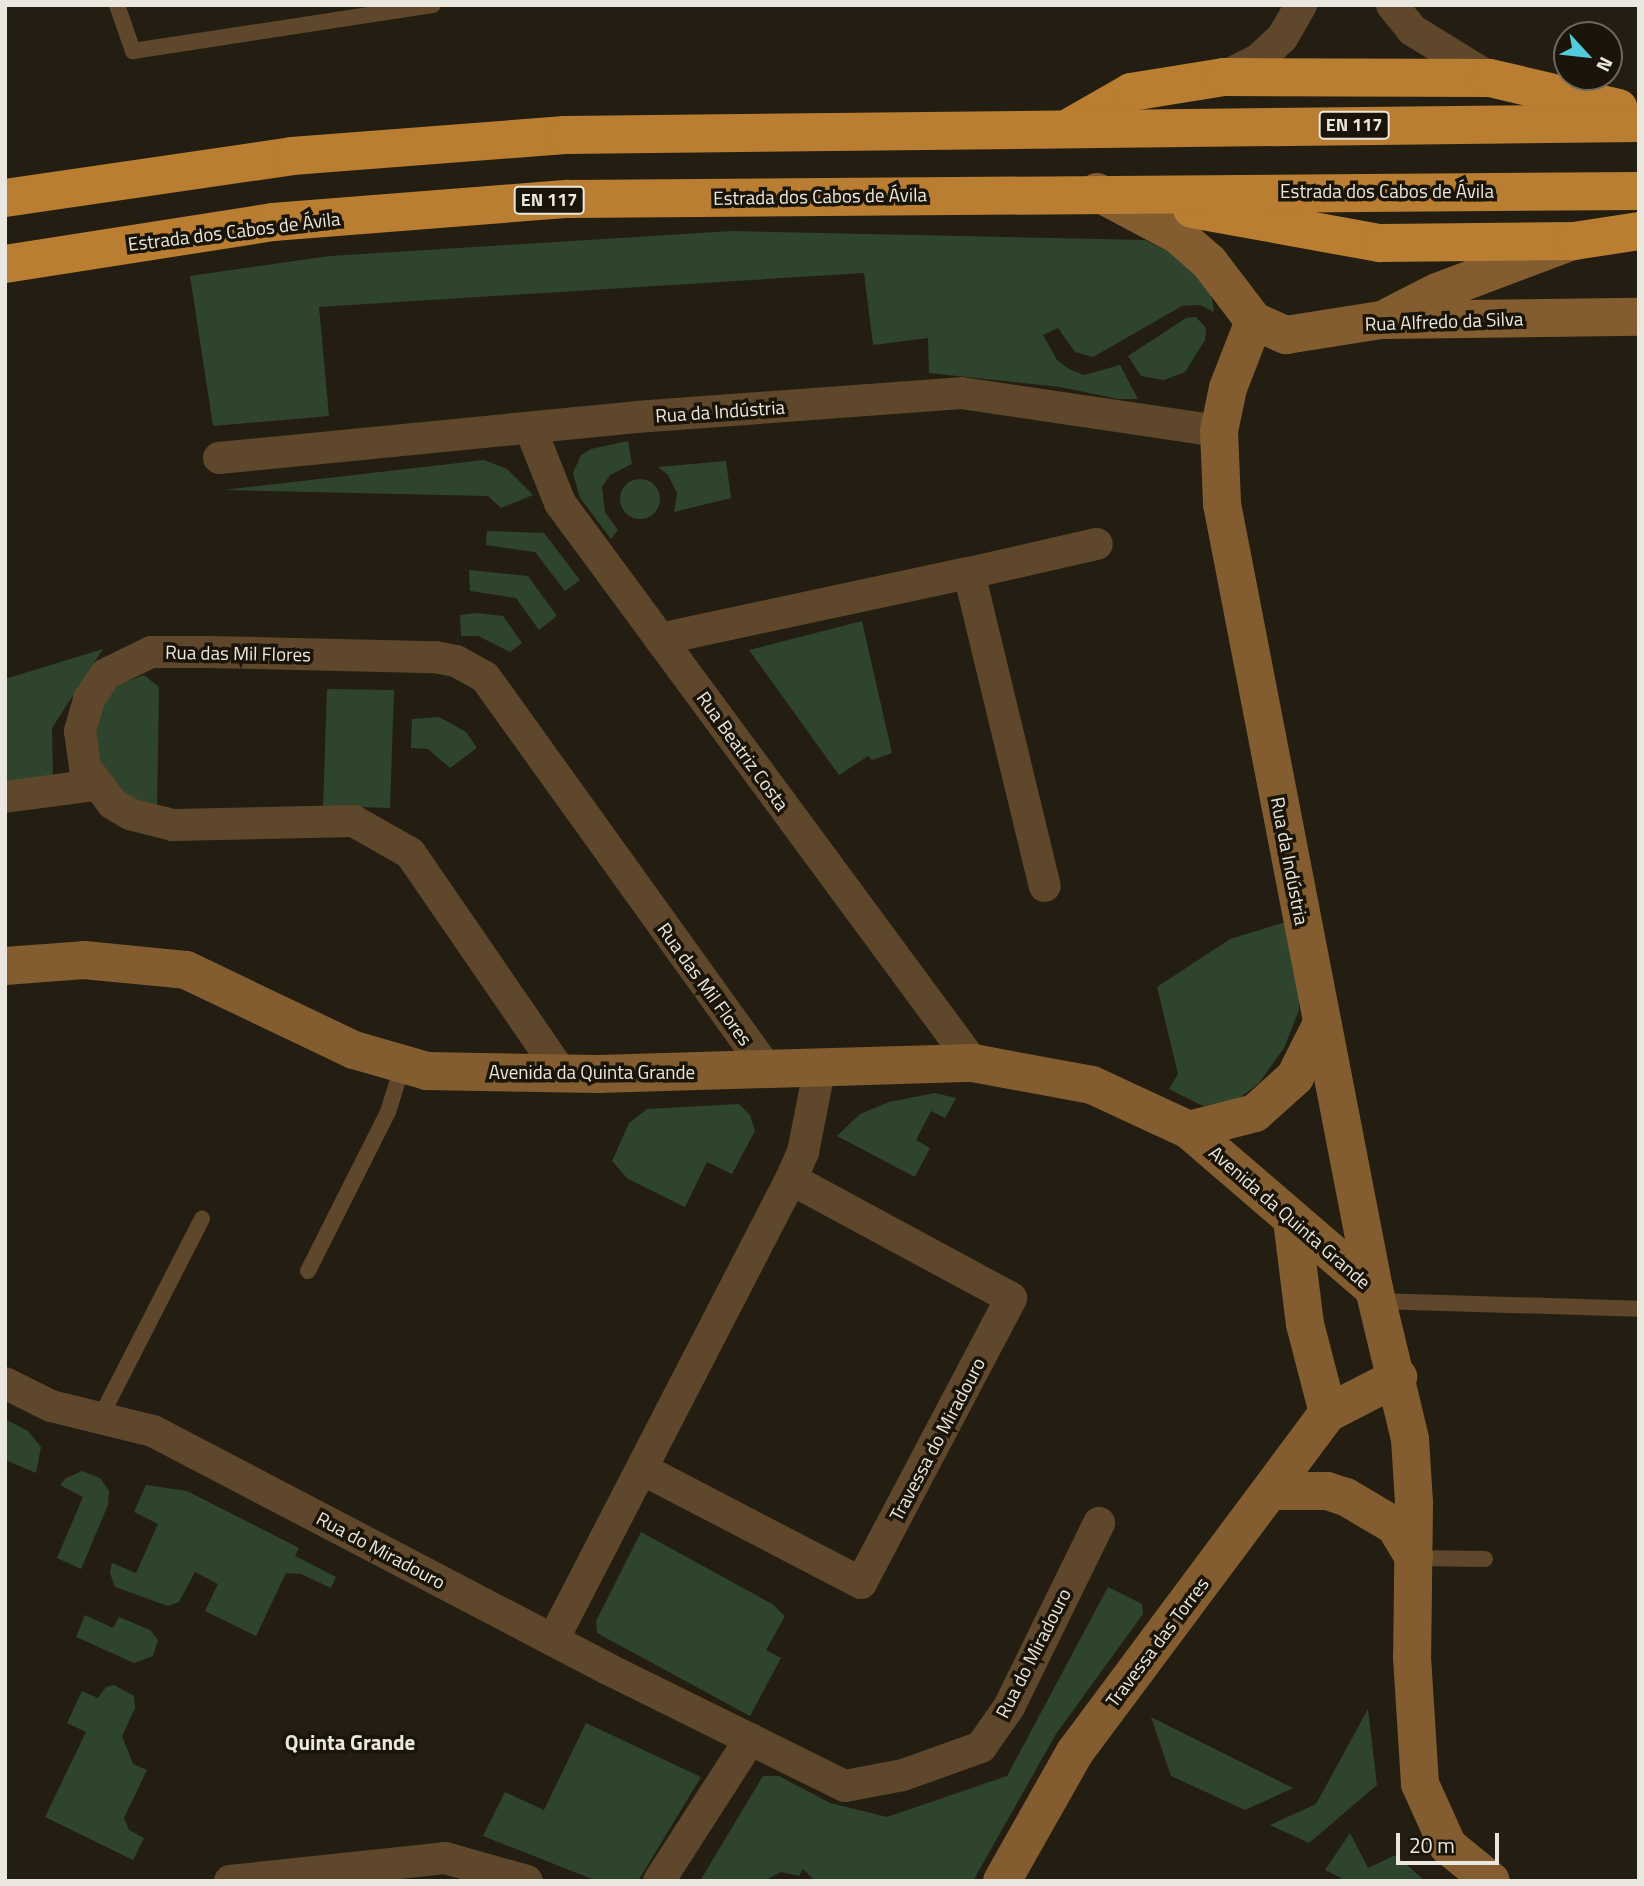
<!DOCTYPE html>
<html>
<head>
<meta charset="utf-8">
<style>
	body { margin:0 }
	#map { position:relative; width:1644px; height:1886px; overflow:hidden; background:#231e11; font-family:"Titillium Web",sans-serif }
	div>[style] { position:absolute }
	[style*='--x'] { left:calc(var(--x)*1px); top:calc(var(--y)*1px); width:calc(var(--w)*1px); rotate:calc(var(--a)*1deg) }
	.green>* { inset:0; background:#2f442d }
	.round { border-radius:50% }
	.lane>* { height:16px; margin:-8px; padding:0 8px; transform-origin:8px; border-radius:8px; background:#5f472c }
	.street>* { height:32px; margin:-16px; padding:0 16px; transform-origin:16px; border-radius:16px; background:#5f472c }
	.secondary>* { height:38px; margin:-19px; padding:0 19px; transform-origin:19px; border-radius:19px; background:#835d30 }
	.highway>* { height:38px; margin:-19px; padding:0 19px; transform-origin:19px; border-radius:19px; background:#b97e32 }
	span { translate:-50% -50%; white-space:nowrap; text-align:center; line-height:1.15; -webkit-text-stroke:7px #1a1508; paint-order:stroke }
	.shield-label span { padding:2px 5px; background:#1a1508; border:2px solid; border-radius:5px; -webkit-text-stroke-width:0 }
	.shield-label { font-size:18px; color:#eae7de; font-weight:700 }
	.street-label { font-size:19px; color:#eae7de }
	.neighbourhood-label { font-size:21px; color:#eae7de; font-weight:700 }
	.frame { position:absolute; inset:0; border:7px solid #eae7de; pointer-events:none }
	.north { position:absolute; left:1553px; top:21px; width:70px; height:70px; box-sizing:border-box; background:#1a1508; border:2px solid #6d695e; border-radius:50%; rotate:117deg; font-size:19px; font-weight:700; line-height:28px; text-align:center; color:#eae7de }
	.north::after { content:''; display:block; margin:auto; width:24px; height:32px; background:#54cade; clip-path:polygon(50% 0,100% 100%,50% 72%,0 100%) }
	.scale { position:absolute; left:1396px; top:1833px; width:103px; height:32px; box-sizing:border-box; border:4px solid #eae7de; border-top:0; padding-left:9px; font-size:21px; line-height:24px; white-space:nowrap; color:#eae7de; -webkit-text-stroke:5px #1a1508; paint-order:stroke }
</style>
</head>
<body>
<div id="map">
	<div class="green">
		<i style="clip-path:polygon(732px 231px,1145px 240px,1185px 260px,1210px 286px,1214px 312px,1200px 305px,1182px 306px,1093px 357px,1075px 352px,1058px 328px,1043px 335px,1057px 360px,1069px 369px,1084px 375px,1120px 365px,1138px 399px,1118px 399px,1060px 387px,929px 373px,928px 338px,873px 345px,864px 273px,319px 307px,329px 416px,213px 426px,190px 276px,330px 256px)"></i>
		<i style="clip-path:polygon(1196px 317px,1206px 328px,1205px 340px,1185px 372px,1164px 380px,1141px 376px,1128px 356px,1186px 318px)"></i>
		<i style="clip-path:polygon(628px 441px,632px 464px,610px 475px,602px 487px,605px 512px,618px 530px,611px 539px,580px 498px,573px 473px,581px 455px,591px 449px)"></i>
		<i style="clip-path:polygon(484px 460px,507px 469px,533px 495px,501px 508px,488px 496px,224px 490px)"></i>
		<i style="clip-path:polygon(726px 461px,731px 498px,674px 512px,677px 493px,668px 475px,658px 467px)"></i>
		<i class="round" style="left:620px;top:479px;width:40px;height:40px"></i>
		<i style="clip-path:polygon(487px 531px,544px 533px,580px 580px,565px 591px,535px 552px,486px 545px)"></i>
		<i style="clip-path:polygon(469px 570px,528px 576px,557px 616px,539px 630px,516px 598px,470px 591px)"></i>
		<i style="clip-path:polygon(476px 613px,503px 616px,522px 643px,510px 652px,478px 636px,461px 636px,460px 615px)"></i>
		<i style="clip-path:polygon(862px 621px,892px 753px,872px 760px,868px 756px,839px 775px,749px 650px)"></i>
		<i style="clip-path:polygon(103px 649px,52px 728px,53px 780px,5px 784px,5px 679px)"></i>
		<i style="clip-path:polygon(144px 675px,159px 687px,157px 811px,141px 806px,108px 783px,90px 734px,98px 707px,115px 686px)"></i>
		<i style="clip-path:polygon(327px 689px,394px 690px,390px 808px,323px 806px)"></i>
		<i style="clip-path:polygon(439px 717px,466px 732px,477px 748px,450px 768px,428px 749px,411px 748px,412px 719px)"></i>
		<i style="clip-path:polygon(1292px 920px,1300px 974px,1299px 1010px,1284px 1048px,1259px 1083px,1237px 1100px,1203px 1106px,1169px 1089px,1178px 1074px,1157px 987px,1230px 939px)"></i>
		<i style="clip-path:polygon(935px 1093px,956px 1098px,945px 1118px,931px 1111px,916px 1140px,930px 1148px,915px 1177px,837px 1136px,860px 1114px,889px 1102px)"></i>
		<i style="clip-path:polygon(739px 1104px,750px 1115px,755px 1131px,732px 1174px,707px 1162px,685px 1207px,628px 1179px,612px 1161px,629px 1123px,647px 1109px)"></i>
		<i style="clip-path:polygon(5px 1419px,28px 1431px,41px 1447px,36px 1473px,5px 1460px)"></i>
		<i style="clip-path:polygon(82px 1471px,100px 1478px,109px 1491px,108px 1505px,81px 1569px,57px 1558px,83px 1497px,60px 1485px,66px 1478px)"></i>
		<i style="clip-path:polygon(146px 1485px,187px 1491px,299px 1548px,295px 1556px,336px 1577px,331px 1588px,301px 1574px,286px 1573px,256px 1636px,205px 1611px,218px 1584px,195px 1572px,179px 1602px,168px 1606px,115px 1587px,110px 1573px,112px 1563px,136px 1573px,158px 1524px,134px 1512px)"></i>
		<i style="clip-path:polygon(641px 1532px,772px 1604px,785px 1616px,766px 1650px,781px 1658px,750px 1716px,597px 1633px,596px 1621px)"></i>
		<i style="clip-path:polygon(1108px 1587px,1142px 1604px,1143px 1614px,1056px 1734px,973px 1881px,815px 1881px,803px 1869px,799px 1876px,781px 1872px,764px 1881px,700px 1881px,763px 1776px,779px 1776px,830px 1803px,887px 1817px,1007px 1776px)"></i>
		<i style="clip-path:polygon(85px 1615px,113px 1628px,119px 1617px,150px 1630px,158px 1640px,153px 1656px,134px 1663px,76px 1637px)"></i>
		<i style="clip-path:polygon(114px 1685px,134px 1696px,135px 1708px,122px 1736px,133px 1764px,147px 1770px,124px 1818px,129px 1830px,144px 1838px,133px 1860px,45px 1817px,86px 1732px,67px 1723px,82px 1691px,98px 1698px,106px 1687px)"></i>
		<i style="clip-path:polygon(1368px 1709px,1377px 1785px,1309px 1843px,1270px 1825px,1316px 1804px)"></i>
		<i style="clip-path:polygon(1151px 1717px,1293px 1788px,1245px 1810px,1171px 1776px)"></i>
		<i style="clip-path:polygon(586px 1723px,701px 1777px,638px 1881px,597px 1881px,483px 1836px,505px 1792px,544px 1810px)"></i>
		<i style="clip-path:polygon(1350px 1833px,1368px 1868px,1396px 1855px,1425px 1881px,1347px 1881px,1325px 1870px)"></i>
	</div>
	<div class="lane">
		<i style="--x:117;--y:5;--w:49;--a:70.8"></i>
		<i style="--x:133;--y:51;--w:303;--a:-8.7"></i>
		<i style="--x:308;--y:1271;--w:178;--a:-63.3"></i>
		<i style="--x:388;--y:1112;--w:47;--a:-72.7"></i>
		<i style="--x:1377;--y:1301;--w:262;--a:1.7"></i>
		<i style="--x:100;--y:1418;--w:224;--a:-62.9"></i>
		<i style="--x:1414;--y:1558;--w:71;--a:0.8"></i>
	</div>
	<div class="street">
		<i style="--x:1392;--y:5;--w:32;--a:51"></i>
		<i style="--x:1412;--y:30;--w:92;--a:31.6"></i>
		<i style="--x:1224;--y:77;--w:38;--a:-27"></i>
		<i style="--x:1258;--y:60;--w:33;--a:-43"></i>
		<i style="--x:1282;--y:38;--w:38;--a:-60"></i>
		<i style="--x:531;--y:430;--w:79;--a:68.3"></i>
		<i style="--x:560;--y:503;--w:696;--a:53.59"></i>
		<i style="--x:219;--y:458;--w:419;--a:-5.6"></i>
		<i style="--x:636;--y:417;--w:326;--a:-4.2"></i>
		<i style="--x:961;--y:393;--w:261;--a:8.4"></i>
		<i style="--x:969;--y:573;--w:131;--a:-12.8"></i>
		<i style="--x:660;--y:639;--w:316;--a:-12.1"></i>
		<i style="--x:969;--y:573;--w:322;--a:76.4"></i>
		<i style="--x:5;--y:797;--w:91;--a:-7.6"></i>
		<i style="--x:562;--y:1074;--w:268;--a:-124.5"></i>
		<i style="--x:410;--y:853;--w:64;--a:-150.3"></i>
		<i style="--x:354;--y:821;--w:181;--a:178.7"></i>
		<i style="--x:173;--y:825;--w:44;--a:-165.7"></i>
		<i style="--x:130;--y:814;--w:21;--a:-149"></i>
		<i style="--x:112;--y:803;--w:45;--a:-126.9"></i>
		<i style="--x:85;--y:767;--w:36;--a:-98"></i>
		<i style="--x:80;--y:731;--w:33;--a:-74"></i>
		<i style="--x:89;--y:699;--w:30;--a:-56"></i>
		<i style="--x:106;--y:674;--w:50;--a:-26.1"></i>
		<i style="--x:151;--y:652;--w:56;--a:0"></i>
		<i style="--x:207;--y:652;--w:228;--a:1.3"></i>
		<i style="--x:435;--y:657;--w:21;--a:11"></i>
		<i style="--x:456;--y:661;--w:33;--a:29"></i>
		<i style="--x:485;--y:677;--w:484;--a:54.3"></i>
		<i style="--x:5;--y:1383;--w:51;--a:26.6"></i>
		<i style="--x:51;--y:1406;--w:105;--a:13.8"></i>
		<i style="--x:153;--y:1431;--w:513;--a:27.61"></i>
		<i style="--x:608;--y:1669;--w:264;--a:26.3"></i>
		<i style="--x:845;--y:1786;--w:59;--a:-10.7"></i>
		<i style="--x:903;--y:1775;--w:83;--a:-19.7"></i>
		<i style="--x:981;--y:1747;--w:49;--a:-55"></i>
		<i style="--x:1009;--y:1707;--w:205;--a:-63.9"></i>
		<i style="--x:642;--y:1469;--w:247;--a:27.5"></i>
		<i style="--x:861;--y:1583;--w:322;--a:-62.2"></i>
		<i style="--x:1011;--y:1298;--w:250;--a:-151.6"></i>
		<i style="--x:553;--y:1640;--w:519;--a:-62.69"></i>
		<i style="--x:791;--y:1179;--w:30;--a:-66"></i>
		<i style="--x:803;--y:1152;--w:88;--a:-78.8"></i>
		<i style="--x:230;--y:1881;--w:216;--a:-6.1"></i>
		<i style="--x:445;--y:1858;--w:85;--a:15.7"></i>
		<i style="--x:659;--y:1881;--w:169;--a:-57.3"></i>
	</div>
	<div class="secondary">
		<i style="--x:1097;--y:192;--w:92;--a:28"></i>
		<i style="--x:1178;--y:235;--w:41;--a:41.1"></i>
		<i style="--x:1209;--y:262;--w:74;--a:52.7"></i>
		<i style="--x:1254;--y:321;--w:35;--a:24"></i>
		<i style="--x:1286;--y:335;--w:96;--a:-9"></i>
		<i style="--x:1381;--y:320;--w:258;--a:-0.7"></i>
		<i style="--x:1390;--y:316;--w:53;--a:-27.1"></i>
		<i style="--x:1437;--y:292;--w:142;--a:-20.6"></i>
		<i style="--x:1254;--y:321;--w:72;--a:111.2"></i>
		<i style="--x:1228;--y:388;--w:44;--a:101.8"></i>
		<i style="--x:1219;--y:431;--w:73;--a:87.6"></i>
		<i style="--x:1222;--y:504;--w:800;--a:79.04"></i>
		<i style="--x:5;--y:966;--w:79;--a:-4.3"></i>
		<i style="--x:84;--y:960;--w:102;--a:5.6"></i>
		<i style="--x:186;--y:970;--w:186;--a:25.5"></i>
		<i style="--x:354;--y:1050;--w:76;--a:16"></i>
		<i style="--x:427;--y:1071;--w:171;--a:1"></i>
		<i style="--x:598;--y:1074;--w:375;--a:-1.7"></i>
		<i style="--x:973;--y:1063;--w:121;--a:10.5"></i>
		<i style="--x:1092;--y:1085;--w:107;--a:24.9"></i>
		<i style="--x:1189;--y:1130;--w:244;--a:40.7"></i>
		<i style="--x:1374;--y:1289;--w:154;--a:76.5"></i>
		<i style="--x:1410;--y:1439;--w:64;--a:86.4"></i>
		<i style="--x:1414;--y:1503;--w:154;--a:90.7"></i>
		<i style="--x:1412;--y:1657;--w:127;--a:86.4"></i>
		<i style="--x:1420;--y:1784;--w:68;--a:65.7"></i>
		<i style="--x:1448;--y:1846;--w:55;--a:39.1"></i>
		<i style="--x:1189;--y:1130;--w:68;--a:-14.4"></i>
		<i style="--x:1255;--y:1113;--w:54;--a:-42"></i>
		<i style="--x:1295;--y:1077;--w:58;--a:-63.4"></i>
		<i style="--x:1292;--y:1220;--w:105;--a:82.9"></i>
		<i style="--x:1305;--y:1324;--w:92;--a:75.5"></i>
		<i style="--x:1271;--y:1491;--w:56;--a:0"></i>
		<i style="--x:1327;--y:1491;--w:20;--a:18"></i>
		<i style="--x:1346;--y:1497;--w:57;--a:30.6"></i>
		<i style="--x:1395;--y:1526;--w:37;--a:59"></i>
		<i style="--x:1002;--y:1881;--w:148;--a:-60.5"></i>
		<i style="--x:1075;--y:1752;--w:423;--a:-53.3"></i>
		<i style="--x:1328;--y:1413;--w:79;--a:-27.2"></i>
	</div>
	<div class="highway">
		<i style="--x:1070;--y:127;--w:70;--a:-29.8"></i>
		<i style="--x:1131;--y:92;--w:94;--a:-9.2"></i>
		<i style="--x:1224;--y:77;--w:266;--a:0.2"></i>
		<i style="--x:1490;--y:78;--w:132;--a:13.1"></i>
		<i style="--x:5;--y:198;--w:290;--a:-8.3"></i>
		<i style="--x:292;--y:156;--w:274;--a:-4.4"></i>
		<i style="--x:565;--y:135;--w:1074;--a:-0.64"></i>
		<i style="--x:1192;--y:209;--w:191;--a:10.3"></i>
		<i style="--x:1380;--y:243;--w:194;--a:-0.6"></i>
		<i style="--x:1574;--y:241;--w:66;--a:-8.7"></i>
		<i style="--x:5;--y:264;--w:271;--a:-8.9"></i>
		<i style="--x:273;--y:222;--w:296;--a:-4.5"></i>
		<i style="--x:568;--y:199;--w:1071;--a:-0.43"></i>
	</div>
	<div class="shield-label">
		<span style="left:1354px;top:125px">EN 117</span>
		<span style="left:549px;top:200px">EN 117</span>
	</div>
	<div class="street-label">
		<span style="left:1387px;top:191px">Estrada dos Cabos de Ávila</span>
		<span style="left:820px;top:196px;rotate:-1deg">Estrada dos Cabos de Ávila</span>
		<span style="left:234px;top:231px;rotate:-7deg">Estrada dos Cabos de Ávila</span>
		<span style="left:1444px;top:321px;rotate:-2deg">Rua Alfredo da Silva</span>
		<span style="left:720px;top:411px;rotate:-4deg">Rua da Indústria</span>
		<span style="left:238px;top:653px;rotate:1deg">Rua das Mil Flores</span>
		<span style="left:743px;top:751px;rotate:54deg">Rua Beatriz Costa</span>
		<span style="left:1290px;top:861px;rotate:79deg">Rua da Indústria</span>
		<span style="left:705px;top:984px;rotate:54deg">Rua das Mil Flores</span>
		<span style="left:592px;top:1072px">Avenida da Quinta Grande</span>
		<span style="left:1290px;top:1217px;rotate:41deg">Avenida da Quinta Grande</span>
		<span style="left:937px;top:1439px;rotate:-62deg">Travessa do Miradouro</span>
		<span style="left:381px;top:1550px;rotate:28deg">Rua do Miradouro</span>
		<span style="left:1157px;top:1642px;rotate:-53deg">Travessa das Torres</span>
		<span style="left:1033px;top:1653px;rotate:-63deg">Rua do Miradouro</span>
	</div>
	<div class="neighbourhood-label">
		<span style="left:350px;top:1742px">Quinta Grande</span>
	</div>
	<div class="frame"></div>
	<div class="north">N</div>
	<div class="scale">20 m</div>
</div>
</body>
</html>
